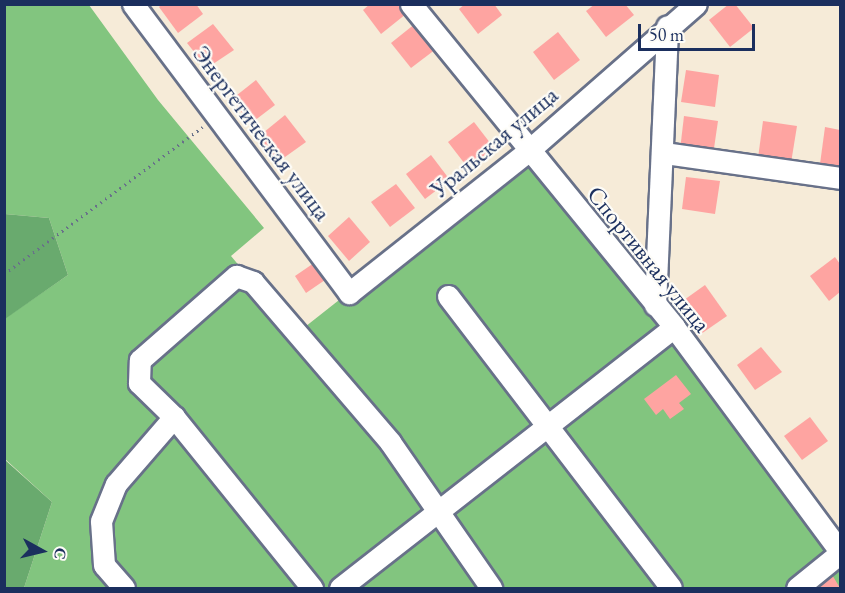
<!DOCTYPE html>
<html>
<head>
<meta charset="utf-8">
<style>
	body { margin:0 }
	#map { position:relative; width:845px; height:593px; overflow:hidden; background:#f6ebd8; font-family:"EB Garamond",serif }
	div>[style] { position:absolute }
	[style*='--x'] { left:calc(var(--x)*1px); top:calc(var(--y)*1px); width:calc(var(--w)*1px); rotate:calc(var(--a)*1deg) }
	.green>* { inset:0; background:#82c57f }
	.forest>* { inset:0; background:#69aa6e }
	.building>* { inset:0; background:#fea4a1 }
	.path>* { height:3px; margin-top:-1.5px; transform-origin:0; background:repeating-linear-gradient(90deg,#687189 0 1.5px,transparent 0 6px) }
	.roads { filter:drop-shadow(2px 0 #687189) drop-shadow(-2px 0 #687189) drop-shadow(0 2px #687189) drop-shadow(0 -2px #687189) }
	.minor>* { height:21px; margin:-10.5px; padding:0 10.5px; transform-origin:10.5px; border-radius:10.5px; background:#fff }
	span { translate:-50% -50%; white-space:nowrap; text-align:center; line-height:1.15; -webkit-text-stroke:4.5px #fdfcf7; paint-order:stroke }
	.street-label { font-size:24px; color:#1b2f5e }
	.frame { position:absolute; inset:0; border:6px solid #1b2f5e; pointer-events:none }
	.north { position:absolute; left:12px; top:521px; width:60px; height:60px; -webkit-text-stroke:4px #fdfcf7; paint-order:stroke; rotate:98deg; font-size:16px; font-weight:700; line-height:24px; text-align:center; color:#1b2f5e }
	.north::after { content:''; display:block; margin:auto; width:21px; height:27px; background:#1b2f5e; clip-path:polygon(50% 0,100% 100%,50% 72%,0 100%) }
	.scale { position:absolute; left:638px; top:24px; width:117px; height:27px; box-sizing:border-box; border:3px solid #1b2f5e; border-top:0; padding-left:8px; font-size:18px; line-height:21px; white-space:nowrap; color:#1b2f5e; -webkit-text-stroke:4px #fdfcf7; paint-order:stroke }
</style>
</head>
<body>
<div id="map">
	<div class="green">
		<i style="clip-path:polygon(5px 5px,89px 5px,158px 100px,264px 228px,231px 256px,296px 334px,528px 151px,840px 551px,840px 588px,24px 588px,52px 502px,5px 459px,4px 319px,68px 275px,49px 218px,5px 214px)"></i>
	</div>
	<div class="forest">
		<i style="clip-path:polygon(5px 214px,49px 218px,68px 275px,5px 319px)"></i>
		<i style="clip-path:polygon(4px 459px,52px 502px,24px 588px,5px 588px)"></i>
	</div>
	<div class="building">
		<i style="clip-path:polygon(162px 4px,196px 4px,203px 14px,178px 33px,159px 7px)"></i>
		<i style="clip-path:polygon(370px 4px,398px 4px,406px 14px,381px 34px,363px 10px)"></i>
		<i style="clip-path:polygon(465px 4px,494px 4px,502px 15px,478px 34px,459px 9px)"></i>
		<i style="clip-path:polygon(595px 4px,625px 4px,634px 15px,606px 37px,586px 11px)"></i>
		<i style="clip-path:polygon(729px 4px,735px 4px,754px 28px,730px 47px,709px 20px)"></i>
		<i style="clip-path:polygon(416px 23px,436px 49px,411px 68px,391px 43px)"></i>
		<i style="clip-path:polygon(213px 24px,234px 50px,207px 68px,187px 43px)"></i>
		<i style="clip-path:polygon(558px 32px,580px 60px,554px 80px,533px 52px)"></i>
		<i style="clip-path:polygon(686px 70px,719px 75px,715px 107px,681px 102px)"></i>
		<i style="clip-path:polygon(256px 80px,275px 105px,250px 124px,232px 99px)"></i>
		<i style="clip-path:polygon(285px 115px,306px 142px,278px 162px,258px 137px)"></i>
		<i style="clip-path:polygon(684px 116px,718px 121px,713px 155px,680px 150px)"></i>
		<i style="clip-path:polygon(763px 121px,797px 126px,791px 163px,758px 158px)"></i>
		<i style="clip-path:polygon(474px 122px,494px 148px,468px 168px,448px 142px)"></i>
		<i style="clip-path:polygon(825px 127px,840px 130px,840px 167px,820px 164px)"></i>
		<i style="clip-path:polygon(431px 155px,450px 180px,425px 199px,406px 174px)"></i>
		<i style="clip-path:polygon(686px 177px,720px 181px,715px 214px,682px 209px)"></i>
		<i style="clip-path:polygon(396px 184px,415px 208px,390px 227px,371px 202px)"></i>
		<i style="clip-path:polygon(349px 217px,370px 242px,349px 261px,328px 236px)"></i>
		<i style="clip-path:polygon(835px 257px,840px 264px,840px 292px,829px 301px,810px 276px)"></i>
		<i style="clip-path:polygon(314px 263px,325px 280px,306px 293px,295px 276px)"></i>
		<i style="clip-path:polygon(705px 285px,727px 316px,698px 336px,677px 305px)"></i>
		<i style="clip-path:polygon(761px 347px,782px 372px,755px 390px,737px 365px)"></i>
		<i style="clip-path:polygon(676px 375px,691px 394px,679px 403px,684px 409px,670px 419px,663px 409px,656px 415px,644px 399px)"></i>
		<i style="clip-path:polygon(810px 417px,828px 441px,802px 460px,784px 436px)"></i>
		<i style="clip-path:polygon(831px 573px,840px 588px,811px 588px)"></i>
	</div>
	<div class="path">
		<i style="--x:4;--y:274;--w:247;--a:-36.5"></i>
	</div>
	<div class="roads">
		<div class="minor">
			<i style="--x:133;--y:4;--w:361;--a:53.2"></i>
			<i style="--x:349;--y:293;--w:228;--a:-38.4"></i>
			<i style="--x:528;--y:151;--w:223;--a:-41.2"></i>
			<i style="--x:411;--y:4;--w:417;--a:50.8"></i>
			<i style="--x:674;--y:327;--w:279;--a:53.5"></i>
			<i style="--x:665;--y:153;--w:177;--a:8.1"></i>
			<i style="--x:448;--y:296;--w:367;--a:52.6"></i>
			<i style="--x:655;--y:305;--w:279;--a:-87.5"></i>
			<i style="--x:124;--y:588;--w:30;--a:-131"></i>
			<i style="--x:104;--y:565;--w:44;--a:-93.9"></i>
			<i style="--x:101;--y:521;--w:40;--a:-68"></i>
			<i style="--x:116;--y:484;--w:89;--a:-49.1"></i>
			<i style="--x:312;--y:588;--w:220;--a:-128.9"></i>
			<i style="--x:174;--y:417;--w:49;--a:-135.8"></i>
			<i style="--x:139;--y:383;--w:23;--a:-88"></i>
			<i style="--x:140;--y:360;--w:128;--a:-41.2"></i>
			<i style="--x:236;--y:276;--w:18;--a:19"></i>
			<i style="--x:253;--y:282;--w:211;--a:49.4"></i>
			<i style="--x:390;--y:442;--w:178;--a:55.3"></i>
			<i style="--x:340;--y:588;--w:424;--a:-38"></i>
			<i style="--x:797;--y:588;--w:55;--a:-39.1"></i>
		</div>
	</div>
	<div class="street-label">
		<span style="left:262px;top:133px;rotate:53deg">Энергетическая улица</span>
		<span style="left:494px;top:142px;rotate:-40deg">Уральская улица</span>
		<span style="left:649px;top:259px;rotate:51deg">Спортивная улица</span>
	</div>
	<div class="frame"></div>
	<div class="north">С</div>
	<div class="scale">50 m</div>
</div>
</body>
</html>
